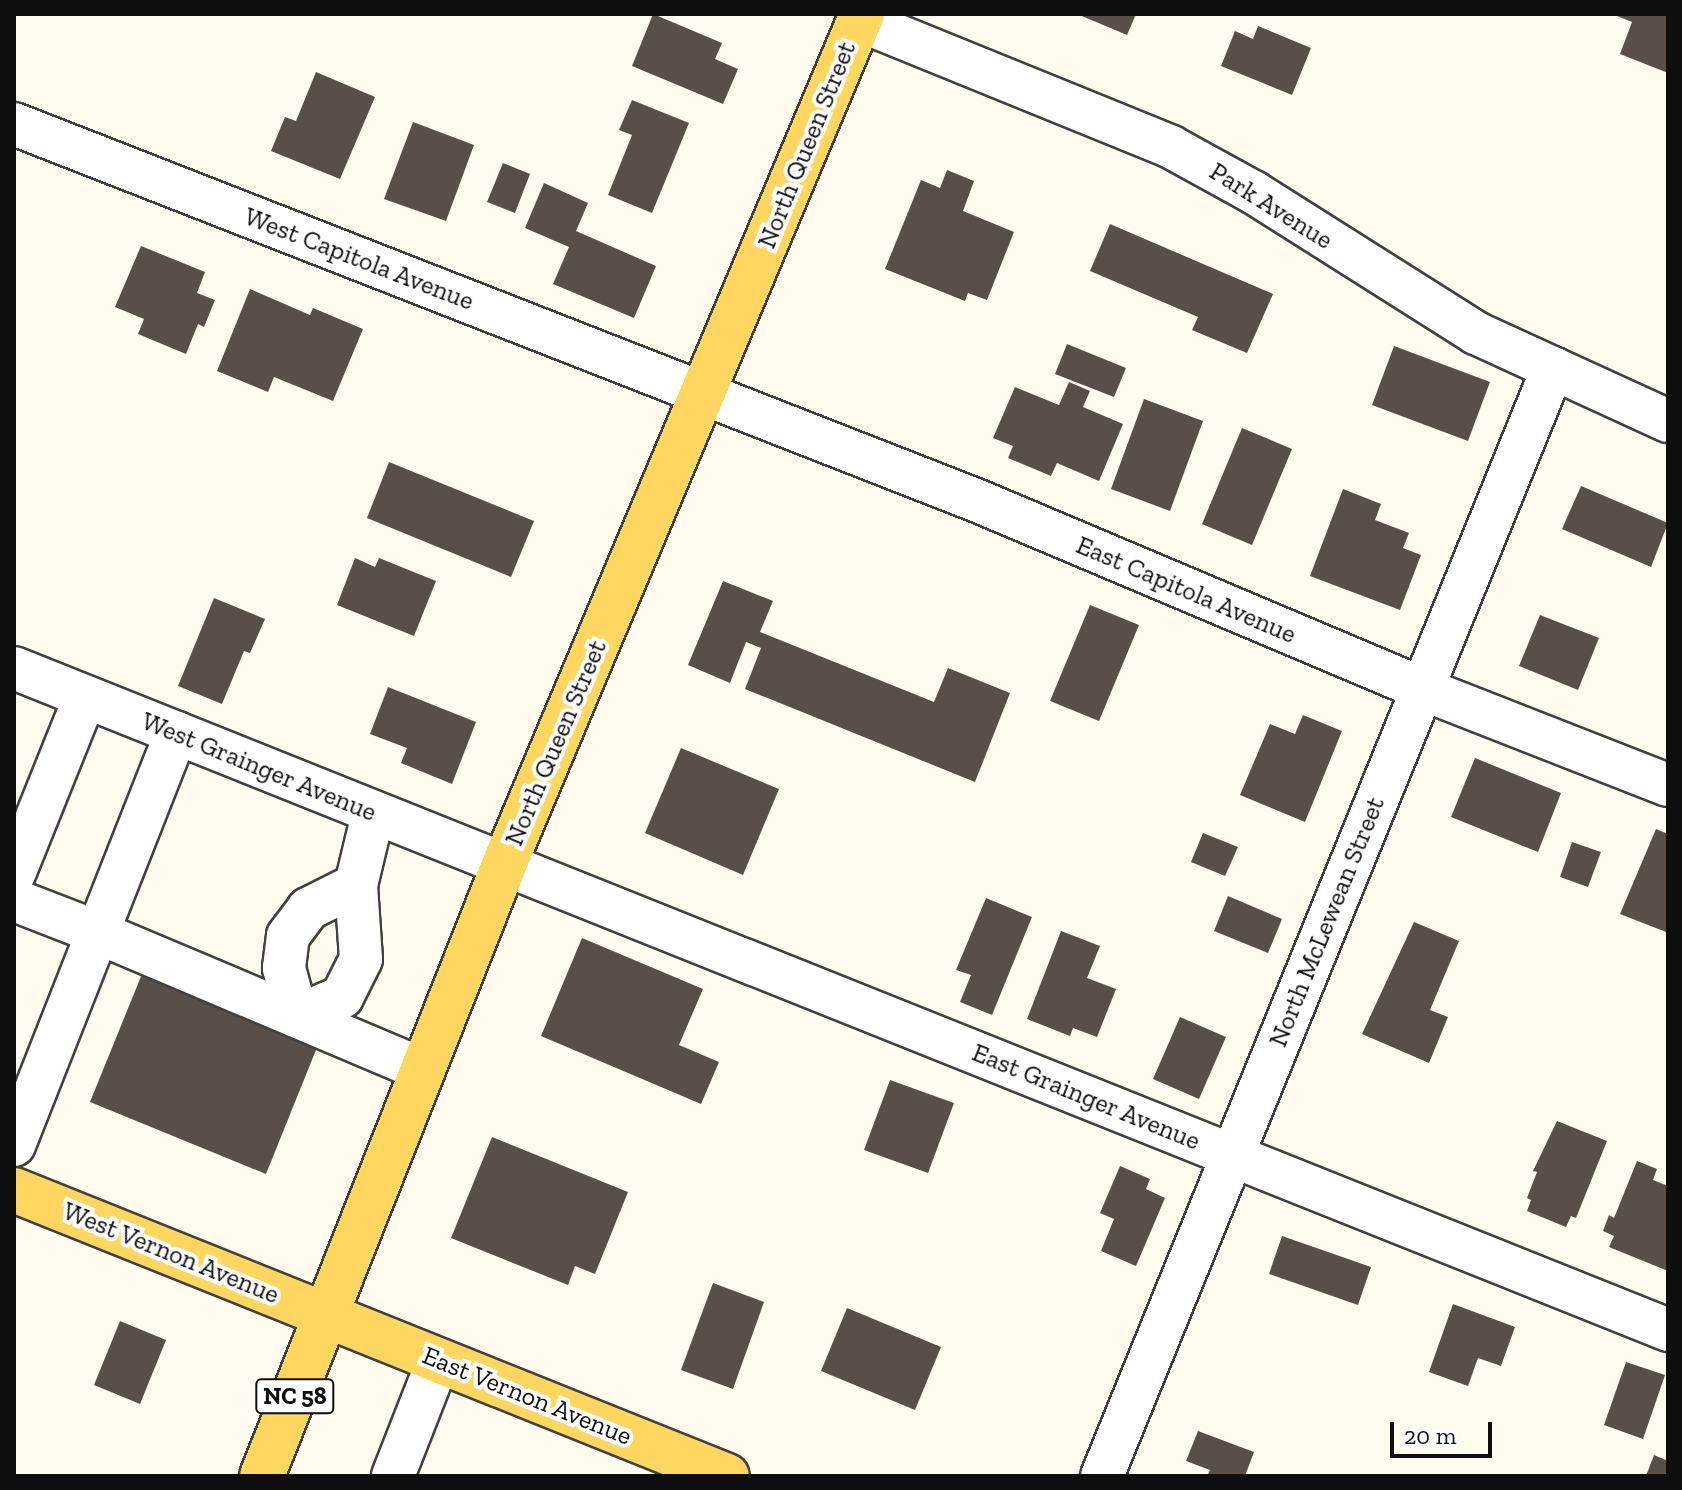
<!DOCTYPE html>
<html>
<head>
<meta charset="utf-8">
<style>
	body { margin:0 }
	#map { position:relative; width:1682px; height:1490px; overflow:hidden; background:#fffcef; font-family:"Zilla Slab",serif }
	div>[style] { position:absolute }
	[style*='--x'] { left:calc(var(--x)*1px); top:calc(var(--y)*1px); width:calc(var(--w)*1px); rotate:calc(var(--a)*1deg) }
	.building>* { inset:0; background:#584f49 }
	.roads { filter:drop-shadow(2px 0 #414141) drop-shadow(-2px 0 #414141) drop-shadow(0 2px #414141) drop-shadow(0 -2px #414141) }
	.minor>* { height:42px; margin:-21px; padding:0 21px; transform-origin:21px; border-radius:21px; background:#fff }
	.major>* { height:44px; margin:-22px; padding:0 22px; transform-origin:22px; border-radius:22px; background:#ffd65f }
	span { translate:-50% -50%; white-space:nowrap; text-align:center; line-height:1.15; -webkit-text-stroke:8px #fff; paint-order:stroke }
	.shield-label span { padding:2px 6px; background:#fff; border:2px solid; border-radius:6px; -webkit-text-stroke-width:0 }
	.shield-label { font-size:24px; color:#0e0e0e; font-weight:700 }
	.street-label { font-size:26px; color:#0e0e0e }
	.frame { position:absolute; inset:0; border:16px solid #0e0e0e; pointer-events:none }
	.scale { position:absolute; left:1390px; top:1422px; width:102px; height:36px; box-sizing:border-box; border:4px solid #0e0e0e; border-top:0; padding-left:10px; font-size:24px; line-height:28px; white-space:nowrap; color:#0e0e0e; -webkit-text-stroke:6px #fff; paint-order:stroke }
</style>
</head>
<body>
<div id="map">
	<div class="building">
		<i style="clip-path:polygon(653px 14px,722px 43px,715px 59px,738px 69px,723px 104px,632px 66px)"></i>
		<i style="clip-path:polygon(1077px 14px,1136px 14px,1127px 35px)"></i>
		<i style="clip-path:polygon(1612px 14px,1668px 14px,1668px 73px,1620px 54px,1632px 22px)"></i>
		<i style="clip-path:polygon(1258px 26px,1311px 48px,1292px 95px,1221px 66px,1235px 31px,1253px 39px)"></i>
		<i style="clip-path:polygon(316px 72px,375px 97px,340px 179px,271px 151px,285px 117px,296px 121px)"></i>
		<i style="clip-path:polygon(632px 100px,689px 123px,652px 213px,608px 195px,632px 135px,619px 130px)"></i>
		<i style="clip-path:polygon(413px 122px,474px 145px,446px 221px,384px 199px)"></i>
		<i style="clip-path:polygon(503px 163px,530px 174px,515px 213px,487px 202px)"></i>
		<i style="clip-path:polygon(947px 170px,974px 181px,963px 211px,1014px 232px,987px 300px,968px 293px,965px 301px,885px 269px,921px 180px,940px 188px)"></i>
		<i style="clip-path:polygon(544px 183px,588px 203px,576px 231px,656px 266px,634px 318px,553px 284px,569px 247px,525px 228px)"></i>
		<i style="clip-path:polygon(1110px 224px,1273px 294px,1247px 353px,1192px 330px,1198px 317px,1090px 271px)"></i>
		<i style="clip-path:polygon(141px 246px,205px 272px,197px 293px,215px 300px,204px 327px,198px 324px,186px 354px,138px 334px,144px 319px,115px 307px)"></i>
		<i style="clip-path:polygon(250px 289px,310px 315px,313px 308px,363px 329px,333px 401px,274px 377px,268px 392px,217px 371px)"></i>
		<i style="clip-path:polygon(1067px 344px,1126px 368px,1114px 397px,1055px 374px)"></i>
		<i style="clip-path:polygon(1394px 346px,1490px 382px,1468px 441px,1372px 405px)"></i>
		<i style="clip-path:polygon(1069px 382px,1090px 391px,1083px 407px,1123px 424px,1099px 481px,1057px 463px,1051px 476px,1008px 458px,1013px 446px,993px 438px,1015px 387px,1059px 405px)"></i>
		<i style="clip-path:polygon(1144px 399px,1203px 421px,1170px 511px,1111px 489px)"></i>
		<i style="clip-path:polygon(1242px 428px,1292px 449px,1252px 545px,1202px 524px)"></i>
		<i style="clip-path:polygon(389px 462px,534px 521px,511px 577px,367px 518px)"></i>
		<i style="clip-path:polygon(1581px 486px,1668px 523px,1651px 567px,1562px 529px)"></i>
		<i style="clip-path:polygon(1343px 489px,1381px 504px,1375px 520px,1409px 533px,1403px 548px,1421px 555px,1400px 610px,1310px 576px)"></i>
		<i style="clip-path:polygon(355px 558px,375px 567px,379px 558px,436px 581px,414px 636px,337px 605px)"></i>
		<i style="clip-path:polygon(723px 581px,773px 601px,760px 632px,934px 702px,948px 668px,1010px 693px,975px 782px,745px 689px,761px 648px,746px 642px,730px 683px,688px 665px)"></i>
		<i style="clip-path:polygon(214px 598px,265px 619px,250px 653px,244px 651px,222px 704px,178px 686px)"></i>
		<i style="clip-path:polygon(1090px 605px,1139px 625px,1099px 721px,1050px 701px)"></i>
		<i style="clip-path:polygon(1540px 615px,1599px 638px,1578px 690px,1519px 666px)"></i>
		<i style="clip-path:polygon(388px 687px,476px 722px,452px 784px,401px 763px,407px 748px,370px 734px)"></i>
		<i style="clip-path:polygon(1303px 715px,1342px 731px,1305px 822px,1240px 795px,1270px 724px,1295px 734px)"></i>
		<i style="clip-path:polygon(681px 748px,779px 789px,743px 875px,645px 833px)"></i>
		<i style="clip-path:polygon(1475px 758px,1561px 793px,1538px 852px,1451px 817px)"></i>
		<i style="clip-path:polygon(1656px 829px,1668px 834px,1666px 932px,1620px 914px)"></i>
		<i style="clip-path:polygon(1203px 833px,1238px 847px,1225px 876px,1191px 862px)"></i>
		<i style="clip-path:polygon(1572px 842px,1601px 852px,1588px 887px,1560px 877px)"></i>
		<i style="clip-path:polygon(1228px 896px,1282px 919px,1268px 953px,1214px 931px)"></i>
		<i style="clip-path:polygon(986px 898px,1032px 917px,992px 1015px,960px 1002px,971px 975px,956px 970px)"></i>
		<i style="clip-path:polygon(1414px 922px,1459px 941px,1430px 1010px,1448px 1017px,1429px 1063px,1362px 1034px)"></i>
		<i style="clip-path:polygon(1061px 931px,1100px 946px,1087px 978px,1116px 989px,1097px 1037px,1073px 1028px,1070px 1036px,1027px 1019px)"></i>
		<i style="clip-path:polygon(582px 938px,703px 989px,679px 1045px,719px 1062px,701px 1104px,541px 1036px)"></i>
		<i style="clip-path:polygon(144px 969px,320px 1040px,266px 1174px,90px 1102px)"></i>
		<i style="clip-path:polygon(1180px 1017px,1226px 1037px,1199px 1099px,1153px 1079px)"></i>
		<i style="clip-path:polygon(890px 1080px,954px 1103px,928px 1173px,864px 1150px)"></i>
		<i style="clip-path:polygon(1557px 1121px,1607px 1141px,1576px 1218px,1571px 1216px,1566px 1227px,1527px 1211px,1531px 1200px,1527px 1198px,1537px 1172px,1533px 1171px)"></i>
		<i style="clip-path:polygon(492px 1137px,628px 1192px,595px 1274px,575px 1266px,568px 1285px,451px 1238px)"></i>
		<i style="clip-path:polygon(1637px 1161px,1657px 1169px,1653px 1180px,1668px 1186px,1668px 1271px,1609px 1247px,1614px 1236px,1603px 1231px,1609px 1215px,1614px 1218px)"></i>
		<i style="clip-path:polygon(1120px 1166px,1150px 1179px,1146px 1189px,1165px 1198px,1136px 1266px,1101px 1251px,1114px 1219px,1100px 1213px)"></i>
		<i style="clip-path:polygon(1282px 1236px,1371px 1267px,1358px 1305px,1269px 1274px)"></i>
		<i style="clip-path:polygon(713px 1283px,764px 1302px,733px 1389px,681px 1370px)"></i>
		<i style="clip-path:polygon(1453px 1304px,1515px 1327px,1501px 1366px,1478px 1358px,1468px 1386px,1429px 1372px)"></i>
		<i style="clip-path:polygon(847px 1308px,941px 1347px,915px 1410px,821px 1371px)"></i>
		<i style="clip-path:polygon(120px 1321px,166px 1340px,140px 1404px,94px 1385px)"></i>
		<i style="clip-path:polygon(1626px 1362px,1665px 1375px,1643px 1439px,1604px 1425px)"></i>
		<i style="clip-path:polygon(1198px 1431px,1254px 1452px,1245px 1476px,1207px 1476px,1210px 1470px,1186px 1461px)"></i>
		<i style="clip-path:polygon(1654px 1455px,1668px 1461px,1668px 1476px,1646px 1476px)"></i>
	</div>
	<div class="roads">
		<div class="minor">
			<i style="--x:859;--y:20;--w:337;--a:22.1"></i>
			<i style="--x:1171;--y:147;--w:94;--a:28.8"></i>
			<i style="--x:1253;--y:192;--w:264;--a:32.3"></i>
			<i style="--x:1476;--y:333;--w:211;--a:24.6"></i>
			<i style="--x:14;--y:124;--w:1035;--a:21.36"></i>
			<i style="--x:978;--y:501;--w:480;--a:22.9"></i>
			<i style="--x:1420;--y:688;--w:266;--a:21.4"></i>
			<i style="--x:14;--y:668;--w:1782;--a:21.81"></i>
			<i style="--x:14;--y:874;--w:191;--a:-68.1"></i>
			<i style="--x:14;--y:900;--w:91;--a:21.2"></i>
			<i style="--x:99;--y:933;--w:350;--a:22.9"></i>
			<i style="--x:297;--y:1016;--w:49;--a:-22.9"></i>
			<i style="--x:342;--y:997;--w:42;--a:-63.4"></i>
			<i style="--x:361;--y:959;--w:74;--a:-93.9"></i>
			<i style="--x:356;--y:885;--w:73;--a:-76.5"></i>
			<i style="--x:297;--y:1016;--w:50;--a:-105.2"></i>
			<i style="--x:284;--y:968;--w:32;--a:-83"></i>
			<i style="--x:288;--y:936;--w:34;--a:-53"></i>
			<i style="--x:308;--y:909;--w:54;--a:-26.6"></i>
			<i style="--x:14;--y:1145;--w:443;--a:-68.5"></i>
			<i style="--x:393;--y:1476;--w:123;--a:-68.6"></i>
			<i style="--x:1102;--y:1476;--w:1196;--a:-67.85"></i>
		</div>
		<div class="major">
			<i style="--x:14;--y:1190;--w:768;--a:21.86"></i>
			<i style="--x:262;--y:1476;--w:657;--a:-68.39"></i>
			<i style="--x:504;--y:865;--w:923;--a:-67.18"></i>
		</div>
	</div>
	<div class="shield-label">
		<span style="left:295px;top:1396px">NC 58</span>
	</div>
	<div class="street-label">
		<span style="left:807px;top:145px;rotate:-68deg">North Queen Street</span>
		<span style="left:1271px;top:206px;rotate:32deg">Park Avenue</span>
		<span style="left:359px;top:259px;rotate:21deg">West Capitola Avenue</span>
		<span style="left:1186px;top:590px;rotate:23deg">East Capitola Avenue</span>
		<span style="left:556px;top:743px;rotate:-67deg">North Queen Street</span>
		<span style="left:259px;top:767px;rotate:22deg">West Grainger Avenue</span>
		<span style="left:1327px;top:922px;rotate:-68deg">North McLewean Street</span>
		<span style="left:1086px;top:1097px;rotate:22deg">East Grainger Avenue</span>
		<span style="left:171px;top:1253px;rotate:22deg">West Vernon Avenue</span>
		<span style="left:527px;top:1396px;rotate:22deg">East Vernon Avenue</span>
	</div>
	<div class="frame"></div>
	<div class="scale">20 m</div>
</div>
</body>
</html>
